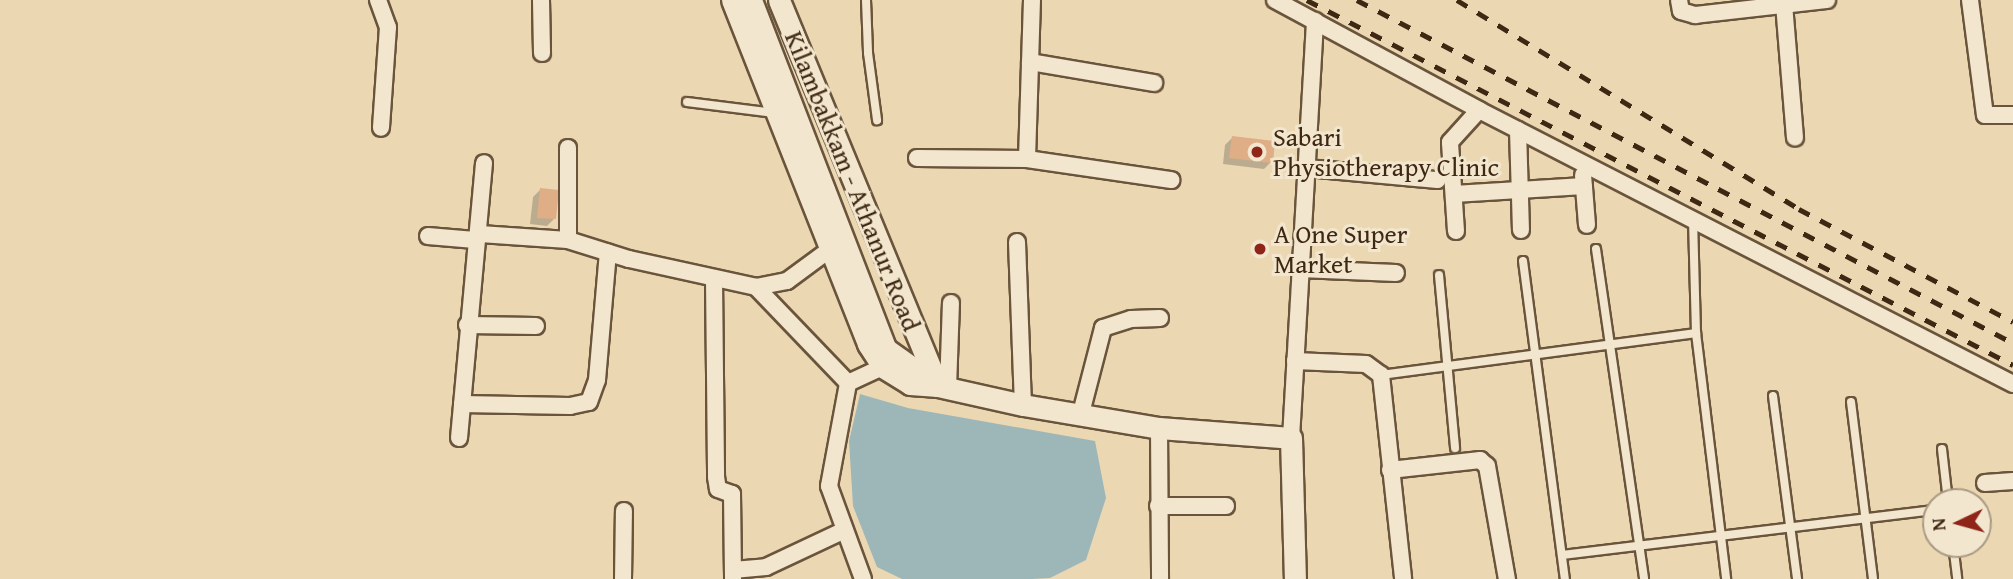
<!DOCTYPE html>
<html>
<head>
<meta charset="utf-8">
<style>
	body { margin:0 }
	#map { position:relative; width:2013px; height:579px; overflow:hidden; background:#ebd8b3; font-family:"Gentium Book Plus",serif }
	div>[style] { position:absolute }
	[style*='--x'] { left:calc(var(--x)*1px); top:calc(var(--y)*1px); width:calc(var(--w)*1px); rotate:calc(var(--a)*1deg) }
	.water>* { inset:0; background:#9db7b8 }
	.shadow>* { inset:0; background:#0003 }
	.building>* { inset:0; background:#dfae86 }
	.roads { filter:drop-shadow(2px 0 #6a543b) drop-shadow(-2px 0 #6a543b) drop-shadow(0 2px #6a543b) drop-shadow(0 -2px #6a543b) }
	.lane>* { height:8px; margin:-4px; padding:0 4px; transform-origin:4px; border-radius:4px; background:#f2e6ce }
	.street>* { height:16px; margin:-8px; padding:0 8px; transform-origin:8px; border-radius:8px; background:#f2e6ce }
	.secondary>* { height:21px; margin:-10.5px; padding:0 10.5px; transform-origin:10.5px; border-radius:10.5px; background:#f2e6ce }
	.rail>* { height:4.5px; margin-top:-2.25px; transform-origin:0; background:repeating-linear-gradient(90deg,#3f2813 0 12px,transparent 0 24px) }
	.dots>* { width:19px; height:19px; translate:-50% -50%; box-sizing:border-box; border:4px solid #f2e6ce; border-radius:50% }
	span { translate:-50% -50%; white-space:nowrap; text-align:center; line-height:1.15; -webkit-text-stroke:6px #f2e6ce; paint-order:stroke }
	.poi-label { font-size:26px; color:#3f2813 }
	.left { translate:0 -50%; text-align:left }
	.street-label { font-size:26px; color:#3f2813 }
	.north { position:absolute; left:1922px; top:488px; width:70px; height:70px; box-sizing:border-box; background:#f2e6ce; border:2px solid #aa9a83; border-radius:50%; rotate:265deg; font-size:19px; font-weight:700; line-height:28px; text-align:center; color:#3f2813 }
	.north::after { content:''; display:block; margin:auto; width:24px; height:32px; background:#8f2418; clip-path:polygon(50% 0,100% 100%,50% 72%,0 100%) }
</style>
</head>
<body>
<div id="map">
	<div class="water">
		<i style="clip-path:polygon(860px 394px,908px 408px,1095px 441px,1106px 498px,1086px 560px,1050px 578px,1032px 579px,902px 579px,877px 567px,853px 506px,849px 441px)"></i>
	</div>
	<div class="shadow">
		<i style="clip-path:polygon(1232px 138px,1271px 162px,1264px 169px,1223px 164px,1225px 145px)"></i>
		<i style="clip-path:polygon(540px 190px,554px 219px,547px 226px,530px 224px,533px 197px)"></i>
	</div>
	<div class="building">
		<i style="clip-path:polygon(1232px 136px,1275px 141px,1273px 163px,1229px 158px)"></i>
		<i style="clip-path:polygon(540px 188px,559px 190px,556px 219px,537px 218px)"></i>
	</div>
	<div class="roads">
		<div class="lane">
			<i style="--x:866;--y:0;--w:53;--a:87.8"></i>
			<i style="--x:868;--y:53;--w:68;--a:82.3"></i>
			<i style="--x:687;--y:102;--w:88;--a:7.2"></i>
			<i style="--x:1596;--y:249;--w:333;--a:81.7"></i>
			<i style="--x:1523;--y:261;--w:321;--a:82.5"></i>
			<i style="--x:1439;--y:275;--w:174;--a:84.7"></i>
			<i style="--x:1696;--y:333;--w:248;--a:83"></i>
			<i style="--x:1381;--y:375;--w:318;--a:-7.6"></i>
			<i style="--x:1696;--y:333;--w:113;--a:-91.5"></i>
			<i style="--x:1773;--y:396;--w:185;--a:82.5"></i>
			<i style="--x:1851;--y:402;--w:178;--a:82.9"></i>
			<i style="--x:1942;--y:449;--w:53;--a:83.5"></i>
			<i style="--x:1953;--y:544;--w:35;--a:83"></i>
			<i style="--x:1562;--y:555;--w:377;--a:-6.9"></i>
		</div>
		<div class="street">
			<i style="--x:378;--y:0;--w:29;--a:70"></i>
			<i style="--x:388;--y:27;--w:101;--a:94"></i>
			<i style="--x:541;--y:0;--w:53;--a:88.9"></i>
			<i style="--x:1275;--y:0;--w:232;--a:28.3"></i>
			<i style="--x:1479;--y:110;--w:600;--a:27.16"></i>
			<i style="--x:1679;--y:0;--w:11;--a:80"></i>
			<i style="--x:1681;--y:11;--w:15;--a:16"></i>
			<i style="--x:1695;--y:15;--w:133;--a:-6.5"></i>
			<i style="--x:1970;--y:0;--w:116;--a:82.6"></i>
			<i style="--x:1985;--y:115;--w:28;--a:0"></i>
			<i style="--x:1784;--y:4;--w:134;--a:85.3"></i>
			<i style="--x:1030;--y:62;--w:126;--a:9.6"></i>
			<i style="--x:1518;--y:130;--w:100;--a:88.3"></i>
			<i style="--x:917;--y:158;--w:110;--a:0.5"></i>
			<i style="--x:1027;--y:159;--w:146;--a:8.3"></i>
			<i style="--x:1027;--y:159;--w:159;--a:-88.2"></i>
			<i style="--x:1307;--y:168;--w:131;--a:5.3"></i>
			<i style="--x:1583;--y:175;--w:50;--a:85.4"></i>
			<i style="--x:1454;--y:194;--w:130;--a:-3.5"></i>
			<i style="--x:1456;--y:231;--w:89;--a:-93.9"></i>
			<i style="--x:1450;--y:142;--w:43;--a:-47.8"></i>
			<i style="--x:480;--y:234;--w:88;--a:3.9"></i>
			<i style="--x:568;--y:240;--w:64;--a:17.3"></i>
			<i style="--x:629;--y:259;--w:130;--a:12.4"></i>
			<i style="--x:756;--y:287;--w:32;--a:-11"></i>
			<i style="--x:787;--y:281;--w:52;--a:-36.4"></i>
			<i style="--x:428;--y:236;--w:47;--a:4.9"></i>
			<i style="--x:568;--y:240;--w:92;--a:-90"></i>
			<i style="--x:1017;--y:242;--w:163;--a:87.9"></i>
			<i style="--x:1300;--y:269;--w:96;--a:2.4"></i>
			<i style="--x:714;--y:279;--w:198;--a:89.4"></i>
			<i style="--x:716;--y:477;--w:12;--a:81"></i>
			<i style="--x:718;--y:489;--w:15;--a:20"></i>
			<i style="--x:732;--y:494;--w:85;--a:89.3"></i>
			<i style="--x:756;--y:287;--w:133;--a:46.2"></i>
			<i style="--x:467;--y:325;--w:69;--a:0.8"></i>
			<i style="--x:1295;--y:361;--w:71;--a:2.4"></i>
			<i style="--x:1366;--y:364;--w:19;--a:36"></i>
			<i style="--x:1381;--y:375;--w:205;--a:83.8"></i>
			<i style="--x:948;--y:388;--w:85;--a:-88"></i>
			<i style="--x:462;--y:404;--w:108;--a:1.1"></i>
			<i style="--x:570;--y:406;--w:19;--a:-12"></i>
			<i style="--x:589;--y:402;--w:23;--a:-70"></i>
			<i style="--x:597;--y:380;--w:128;--a:-85.1"></i>
			<i style="--x:1080;--y:417;--w:92;--a:-75.5"></i>
			<i style="--x:1103;--y:328;--w:29;--a:-18"></i>
			<i style="--x:1131;--y:319;--w:29;--a:-2"></i>
			<i style="--x:1159;--y:428;--w:151;--a:89.6"></i>
			<i style="--x:459;--y:438;--w:276;--a:-84.8"></i>
			<i style="--x:1291;--y:438;--w:418;--a:-86.7"></i>
			<i style="--x:1390;--y:470;--w:91;--a:-6.3"></i>
			<i style="--x:1480;--y:460;--w:9;--a:41"></i>
			<i style="--x:1487;--y:466;--w:115;--a:80"></i>
			<i style="--x:1985;--y:483;--w:28;--a:-4"></i>
			<i style="--x:1158;--y:506;--w:68;--a:0"></i>
			<i style="--x:733;--y:570;--w:33;--a:-5"></i>
			<i style="--x:766;--y:567;--w:87;--a:-25.1"></i>
			<i style="--x:623;--y:579;--w:68;--a:-89.2"></i>
			<i style="--x:863;--y:579;--w:99;--a:-110.1"></i>
			<i style="--x:829;--y:486;--w:105;--a:-79.5"></i>
			<i style="--x:848;--y:383;--w:38;--a:-25"></i>
		</div>
		<div class="secondary">
			<i style="--x:732;--y:0;--w:370;--a:68.4"></i>
			<i style="--x:868;--y:344;--w:27;--a:57"></i>
			<i style="--x:883;--y:367;--w:32;--a:32"></i>
			<i style="--x:910;--y:384;--w:28;--a:4"></i>
			<i style="--x:938;--y:386;--w:417;--a:-112.4"></i>
			<i style="--x:751;--y:0;--w:374;--a:68.9"></i>
			<i style="--x:886;--y:349;--w:64;--a:35.4"></i>
			<i style="--x:938;--y:386;--w:87;--a:12.6"></i>
			<i style="--x:1023;--y:405;--w:138;--a:9.6"></i>
			<i style="--x:1159;--y:428;--w:132;--a:4.3"></i>
			<i style="--x:1291;--y:438;--w:141;--a:88.4"></i>
		</div>
	</div>
	<div class="rail">
		<i style="--x:1307;--y:0;--w:795;--a:27.34"></i>
		<i style="--x:1357;--y:0;--w:740;--a:27.6"></i>
		<i style="--x:1457;--y:0;--w:401;--a:31.4"></i>
		<i style="--x:1799;--y:209;--w:242;--a:27.8"></i>
	</div>
	<div class="dots">
		<i style="left:1257px;top:152px;background:#8f2418"></i>
		<i style="left:1260px;top:249px;background:#8f2418"></i>
	</div>
	<div class="poi-label">
		<span class="left" style="left:1273px;top:152px">Sabari<br>Physiotherapy Clinic</span>
		<span class="left" style="left:1274px;top:249px">A One Super<br>Market</span>
	</div>
	<div class="street-label">
		<span style="left:853px;top:181px;rotate:68deg">Kilambakkam - Athanur Road</span>
	</div>
	<div class="north">N</div>
</div>
</body>
</html>
